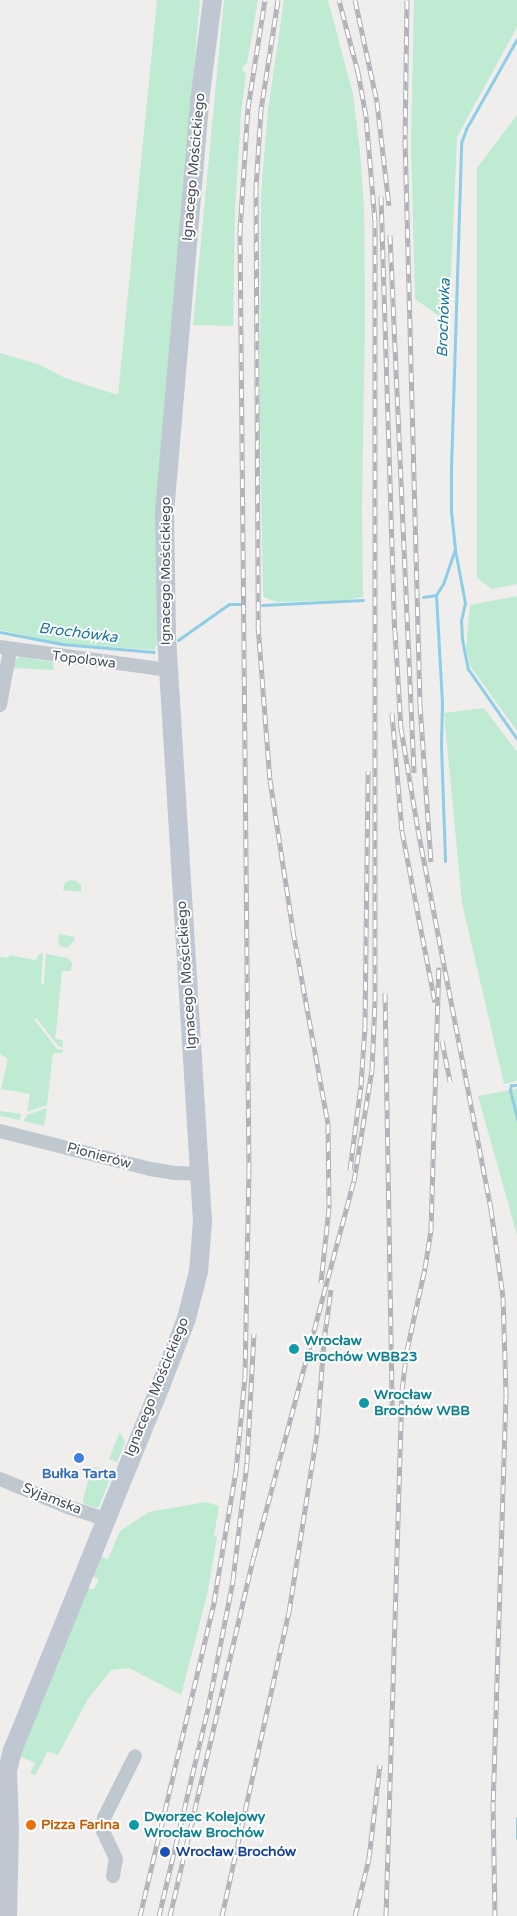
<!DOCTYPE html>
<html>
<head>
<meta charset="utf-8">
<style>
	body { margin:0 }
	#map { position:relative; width:517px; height:1916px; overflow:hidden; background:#f0eded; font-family:"Varela Round",sans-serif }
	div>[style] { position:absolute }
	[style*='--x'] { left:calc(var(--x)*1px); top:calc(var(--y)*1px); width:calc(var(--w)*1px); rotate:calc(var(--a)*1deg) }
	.green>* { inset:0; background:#beebd2 }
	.stream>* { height:3px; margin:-1.5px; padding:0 1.5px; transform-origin:1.5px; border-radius:1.5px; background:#8dcee6 }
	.street>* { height:14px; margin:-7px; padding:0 7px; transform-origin:7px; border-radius:7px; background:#bfc7cf }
	.secondary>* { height:19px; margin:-9.5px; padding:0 9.5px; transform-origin:9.5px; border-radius:9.5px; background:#bfc7d3 }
	.rail>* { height:5px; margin-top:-2.5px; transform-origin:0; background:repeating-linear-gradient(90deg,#fff 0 9px,#b0b2b7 0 18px); box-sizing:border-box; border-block:1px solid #b0b2b7 }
	.dots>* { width:14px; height:14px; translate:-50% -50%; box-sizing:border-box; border:2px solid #fff; border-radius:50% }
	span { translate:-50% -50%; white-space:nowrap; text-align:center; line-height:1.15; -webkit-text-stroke:4px #fff; paint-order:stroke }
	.street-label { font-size:14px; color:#474f59 }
	.culture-label { font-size:14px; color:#0d838f; font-weight:700 }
	.left { translate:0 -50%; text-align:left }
	.shop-label { font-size:14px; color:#366cbe; font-weight:700 }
	.food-label { font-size:14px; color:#c56008; font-weight:700 }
	.transit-label { font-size:14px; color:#164399; font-weight:700 }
	.water-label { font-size:15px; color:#15799e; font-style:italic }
</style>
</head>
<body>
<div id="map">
	<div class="green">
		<i style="clip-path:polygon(157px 0,200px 0,156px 511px,157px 643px,154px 650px,59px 643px,0 630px,0 353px,38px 364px,65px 378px,118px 395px)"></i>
		<i style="clip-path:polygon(224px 0,258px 0,247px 64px,244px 65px,242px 70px,246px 73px,241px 113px,235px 212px,233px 326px,193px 325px)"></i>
		<i style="clip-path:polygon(284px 0,328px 0,353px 94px,360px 151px,364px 207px,365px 317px,362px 508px,363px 597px,346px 600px,277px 602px,264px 597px,263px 592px,260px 416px,261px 194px,268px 110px)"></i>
		<i style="clip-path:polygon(414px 0,517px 0,517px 27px,457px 137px,449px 323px,415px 299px,411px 143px)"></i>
		<i style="clip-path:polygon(517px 115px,517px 584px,492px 589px,477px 578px,477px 168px)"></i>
		<i style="clip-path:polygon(517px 596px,517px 731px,470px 666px,466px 648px,470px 605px)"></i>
		<i style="clip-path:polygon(21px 657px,53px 662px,54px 670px,10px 668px,17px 658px)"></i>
		<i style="clip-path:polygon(484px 708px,517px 752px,517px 1081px,504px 1084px,462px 903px,444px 713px)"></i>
		<i style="clip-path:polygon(70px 880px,76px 881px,81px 885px,81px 892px,63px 890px,65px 883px)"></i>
		<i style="clip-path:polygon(59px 934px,75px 937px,74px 940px,67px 948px,62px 947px,58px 943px)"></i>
		<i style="clip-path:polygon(40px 953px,43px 954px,41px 984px,44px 984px,46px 954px,68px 958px,72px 963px,71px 971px,62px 971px,57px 1023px,55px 1039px,63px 1040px,63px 1047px,59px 1047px,37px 1019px,34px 1019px,57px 1049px,63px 1050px,62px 1053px,53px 1053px,47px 1105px,27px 1112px,30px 1094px,1px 1089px,8px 1059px,0 1054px,0 957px,8px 958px,9px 955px,36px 960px)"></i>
		<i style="clip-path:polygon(517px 1089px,517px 1235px,478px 1096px)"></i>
		<i style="clip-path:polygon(47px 1108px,44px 1126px,23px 1121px,27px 1115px)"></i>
		<i style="clip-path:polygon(0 1111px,21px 1114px,20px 1120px,0 1116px)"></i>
		<i style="clip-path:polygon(120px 1432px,125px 1443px,117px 1462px,109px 1459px)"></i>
		<i style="clip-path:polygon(95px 1467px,113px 1472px,99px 1506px,97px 1508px,84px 1504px,83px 1499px,91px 1470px)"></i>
		<i style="clip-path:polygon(206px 1502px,219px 1506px,214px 1536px,217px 1537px,207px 1595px,181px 1695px,129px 1668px,111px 1670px,88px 1699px,58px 1755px,48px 1751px,37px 1772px,35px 1775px,30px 1773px,35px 1763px,17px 1755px,84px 1589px,94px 1589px,99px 1580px,91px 1575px,100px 1556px,108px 1559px,120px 1531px,149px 1512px)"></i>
	</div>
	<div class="stream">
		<i style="--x:455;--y:550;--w:54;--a:79.3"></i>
		<i style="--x:465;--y:603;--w:17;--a:103"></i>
		<i style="--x:461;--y:620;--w:19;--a:87"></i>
		<i style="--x:462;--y:639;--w:31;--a:79"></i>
		<i style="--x:468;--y:669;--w:85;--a:55"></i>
		<i style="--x:436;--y:595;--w:108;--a:86.8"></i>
		<i style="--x:442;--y:703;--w:42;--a:91.4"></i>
		<i style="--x:441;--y:745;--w:116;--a:88"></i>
		<i style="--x:423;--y:597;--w:13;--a:-9"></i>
		<i style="--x:436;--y:595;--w:13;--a:-58"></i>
		<i style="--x:443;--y:584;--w:37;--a:-71"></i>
		<i style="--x:455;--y:549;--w:39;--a:-96"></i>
		<i style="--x:451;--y:510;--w:42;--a:-90"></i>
		<i style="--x:451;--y:468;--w:325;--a:-88.2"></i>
		<i style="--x:461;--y:143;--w:15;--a:-70"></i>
		<i style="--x:466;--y:129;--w:103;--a:-60.5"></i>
		<i style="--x:262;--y:605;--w:101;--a:-2.8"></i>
		<i style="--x:0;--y:632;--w:63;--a:11"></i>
		<i style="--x:62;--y:644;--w:92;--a:5"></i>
		<i style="--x:178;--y:640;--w:62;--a:-35.2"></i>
		<i style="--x:229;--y:604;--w:11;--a:0"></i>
		<i style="--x:517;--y:1085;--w:6;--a:180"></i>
		<i style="--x:511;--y:1085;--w:5;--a:101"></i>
		<i style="--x:510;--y:1090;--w:30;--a:76"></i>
		<i style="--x:517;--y:1818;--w:20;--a:90"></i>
	</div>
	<div class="street">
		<i style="--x:0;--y:647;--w:169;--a:7.8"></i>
		<i style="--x:0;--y:705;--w:56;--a:-79.7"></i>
		<i style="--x:0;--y:1131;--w:155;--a:14.2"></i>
		<i style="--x:150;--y:1169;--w:26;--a:9"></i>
		<i style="--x:176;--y:1173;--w:23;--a:2"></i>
		<i style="--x:0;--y:1479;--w:74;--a:22.4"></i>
		<i style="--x:68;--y:1507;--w:38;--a:18"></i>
		<i style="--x:113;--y:1876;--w:17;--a:-80"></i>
		<i style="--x:116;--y:1859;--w:31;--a:-115"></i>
		<i style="--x:103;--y:1831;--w:13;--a:-86"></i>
		<i style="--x:104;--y:1818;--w:69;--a:-63.4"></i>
	</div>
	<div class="secondary">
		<i style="--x:7;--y:1916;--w:88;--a:-88.7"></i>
		<i style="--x:9;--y:1828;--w:58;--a:-92"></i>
		<i style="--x:7;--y:1770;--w:21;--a:-76"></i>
		<i style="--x:12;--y:1750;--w:391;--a:-67.9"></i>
		<i style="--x:159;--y:1388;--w:75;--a:-68.9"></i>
		<i style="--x:186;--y:1318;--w:49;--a:-75.7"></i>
		<i style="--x:198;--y:1271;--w:50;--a:-85.4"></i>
		<i style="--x:202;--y:1221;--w:586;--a:-93.52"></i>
		<i style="--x:166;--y:636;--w:124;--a:-90.9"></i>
		<i style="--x:164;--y:512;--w:412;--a:-85.1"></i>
		<i style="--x:199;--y:101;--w:102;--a:-82.7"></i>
	</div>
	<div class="rail">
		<i style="--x:278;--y:0;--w:111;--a:98.8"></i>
		<i style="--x:261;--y:110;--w:78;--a:93.7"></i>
		<i style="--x:256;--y:188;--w:437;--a:89.7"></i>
		<i style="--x:258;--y:625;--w:155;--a:85.6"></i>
		<i style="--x:270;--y:780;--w:153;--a:81.3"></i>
		<i style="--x:293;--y:931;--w:196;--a:79.7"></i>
		<i style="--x:328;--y:1124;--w:84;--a:89.3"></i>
		<i style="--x:329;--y:1208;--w:75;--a:96.1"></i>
		<i style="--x:355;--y:0;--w:104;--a:77.8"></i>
		<i style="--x:377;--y:102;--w:104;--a:83.4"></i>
		<i style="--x:407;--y:0;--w:139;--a:90.8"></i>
		<i style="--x:405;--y:139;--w:566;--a:88.48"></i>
		<i style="--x:420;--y:705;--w:157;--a:86"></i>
		<i style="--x:381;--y:196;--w:435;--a:88.2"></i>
		<i style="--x:395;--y:631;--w:97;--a:86.5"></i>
		<i style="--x:401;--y:728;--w:103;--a:80.5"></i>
		<i style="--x:418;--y:830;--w:386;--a:79.1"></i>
		<i style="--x:491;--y:1209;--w:89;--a:82.2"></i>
		<i style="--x:503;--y:1297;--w:98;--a:88.2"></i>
		<i style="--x:506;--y:1395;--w:407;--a:91.8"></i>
		<i style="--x:493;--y:1802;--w:114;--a:89"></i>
		<i style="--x:390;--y:235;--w:538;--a:87.44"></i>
		<i style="--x:392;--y:713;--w:118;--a:85.2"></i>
		<i style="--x:402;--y:831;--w:174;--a:79.1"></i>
		<i style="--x:385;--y:993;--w:422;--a:89"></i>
		<i style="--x:442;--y:1041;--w:41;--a:78.7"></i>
		<i style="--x:350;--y:1170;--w:86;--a:-82.6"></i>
		<i style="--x:361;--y:1085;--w:59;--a:-86.1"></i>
		<i style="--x:365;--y:1026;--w:255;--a:-89.3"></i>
		<i style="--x:140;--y:1916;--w:323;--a:-76.7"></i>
		<i style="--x:214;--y:1602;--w:133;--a:-80.5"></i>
		<i style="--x:236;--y:1471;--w:95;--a:-84.6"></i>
		<i style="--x:245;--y:1376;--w:205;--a:-88.9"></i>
		<i style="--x:249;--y:1171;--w:940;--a:-90.55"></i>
		<i style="--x:240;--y:231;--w:123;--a:-86.3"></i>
		<i style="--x:248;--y:108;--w:109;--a:-81.1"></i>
		<i style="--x:159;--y:1916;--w:214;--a:-76.7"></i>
		<i style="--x:208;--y:1708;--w:130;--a:-78.9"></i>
		<i style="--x:233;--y:1580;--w:118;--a:-83.2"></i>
		<i style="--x:247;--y:1463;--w:130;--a:-86.9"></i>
		<i style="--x:170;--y:1916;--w:370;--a:-76.9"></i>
		<i style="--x:254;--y:1556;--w:388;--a:-75.1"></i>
		<i style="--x:354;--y:1181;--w:112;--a:-80.8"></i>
		<i style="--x:372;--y:1070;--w:69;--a:-87.5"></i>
		<i style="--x:375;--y:1001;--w:780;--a:-90"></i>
		<i style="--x:375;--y:221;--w:105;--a:-94.9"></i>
		<i style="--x:366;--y:116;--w:45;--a:-100.3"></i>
		<i style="--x:358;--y:72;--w:74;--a:-104.8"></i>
		<i style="--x:222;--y:1916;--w:311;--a:-77.6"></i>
		<i style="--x:289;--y:1612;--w:180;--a:-81.1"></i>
		<i style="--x:317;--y:1434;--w:93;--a:-85.7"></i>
		<i style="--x:324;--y:1341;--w:52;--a:-82.3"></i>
		<i style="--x:355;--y:1916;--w:60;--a:-76.4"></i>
		<i style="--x:369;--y:1858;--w:94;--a:-83.3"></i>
		<i style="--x:386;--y:1916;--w:526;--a:-88.26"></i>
		<i style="--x:402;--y:1390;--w:40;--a:-82.9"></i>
		<i style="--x:407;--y:1350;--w:84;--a:-77.6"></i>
		<i style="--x:425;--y:1268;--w:38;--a:-81"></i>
		<i style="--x:431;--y:1230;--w:263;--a:-88.3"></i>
	</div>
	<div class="dots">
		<i style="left:294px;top:1349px;background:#0f9aa8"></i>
		<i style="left:364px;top:1403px;background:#0f9aa8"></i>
		<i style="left:79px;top:1458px;background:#3f7fe0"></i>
		<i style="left:31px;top:1825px;background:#e8710a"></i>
		<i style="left:134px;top:1825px;background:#0f9aa8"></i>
		<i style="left:165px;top:1852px;background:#1a4fb4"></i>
	</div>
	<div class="street-label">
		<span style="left:194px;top:167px;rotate:-85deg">Ignacego Mościckiego</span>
		<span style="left:166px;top:571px;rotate:-90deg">Ignacego Mościckiego</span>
		<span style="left:84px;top:660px;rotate:7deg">Topolowa</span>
		<span style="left:187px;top:975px;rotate:-94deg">Ignacego Mościckiego</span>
		<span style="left:99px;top:1156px;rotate:15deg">Pionierów</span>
		<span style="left:157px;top:1387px;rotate:-68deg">Ignacego Mościckiego</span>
		<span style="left:52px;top:1499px;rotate:22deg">Syjamska</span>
	</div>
	<div class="culture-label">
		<span class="left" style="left:304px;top:1349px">Wrocław<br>Brochów WBB23</span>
		<span class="left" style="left:374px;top:1403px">Wrocław<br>Brochów WBB</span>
		<span class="left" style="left:144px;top:1825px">Dworzec Kolejowy<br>Wrocław Brochów</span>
	</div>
	<div class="shop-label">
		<span style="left:79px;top:1474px">Bułka Tarta</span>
	</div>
	<div class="food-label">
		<span class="left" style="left:41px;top:1825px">Pizza Farina</span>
	</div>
	<div class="transit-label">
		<span class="left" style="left:176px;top:1852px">Wrocław Brochów</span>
	</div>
	<div class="water-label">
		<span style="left:444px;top:318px;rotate:-88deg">Brochówka</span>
		<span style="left:78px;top:633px;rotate:7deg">Brochówka</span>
	</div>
</div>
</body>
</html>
